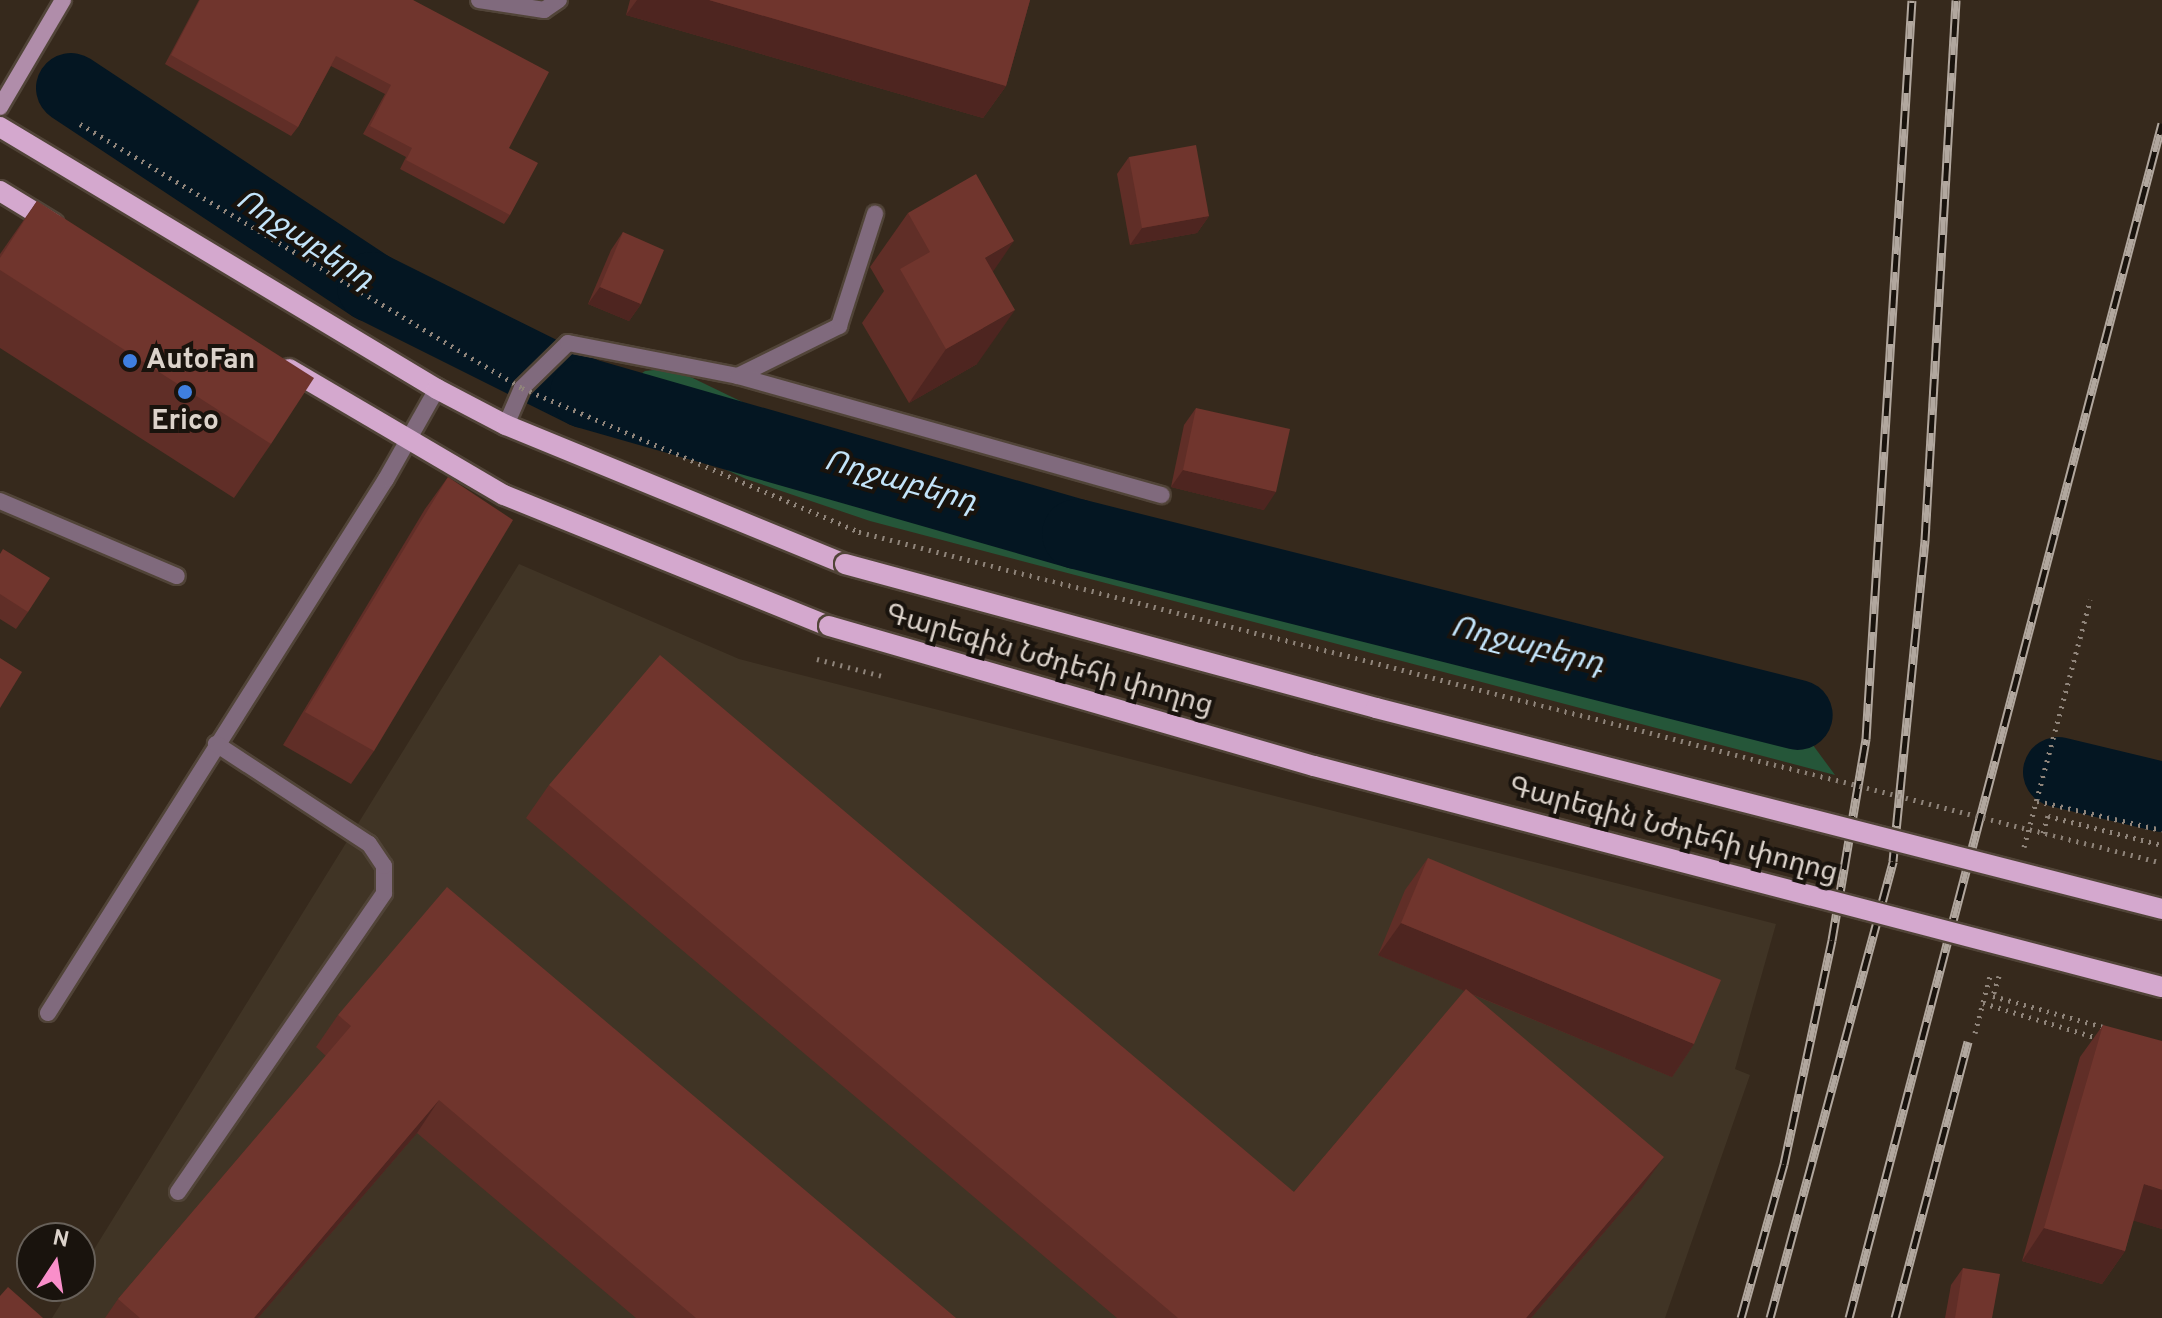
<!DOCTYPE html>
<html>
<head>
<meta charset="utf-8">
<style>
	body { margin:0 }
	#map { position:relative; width:2162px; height:1318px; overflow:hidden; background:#36291c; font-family:Overpass,"Noto Sans Armenian",sans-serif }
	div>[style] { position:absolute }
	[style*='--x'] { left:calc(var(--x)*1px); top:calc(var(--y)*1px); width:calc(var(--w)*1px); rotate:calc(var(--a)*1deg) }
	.industrial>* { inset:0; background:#403425 }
	.green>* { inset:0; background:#255639 }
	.river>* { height:70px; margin:-35px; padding:0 35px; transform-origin:35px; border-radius:35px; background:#041622 }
	.path>* { height:5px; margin-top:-2.5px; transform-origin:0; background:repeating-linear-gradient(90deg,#90857b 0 2px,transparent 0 8px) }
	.roads { filter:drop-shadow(2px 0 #514438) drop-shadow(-2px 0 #514438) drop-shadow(0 2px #514438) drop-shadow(0 -2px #514438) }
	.lane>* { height:16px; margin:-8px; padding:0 8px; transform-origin:8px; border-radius:8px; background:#806a7d }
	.secondary>* { height:16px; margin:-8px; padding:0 8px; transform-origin:8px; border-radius:8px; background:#b08daa }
	.primary>* { height:20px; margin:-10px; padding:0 10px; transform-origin:10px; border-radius:10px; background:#d4a8ce }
	.rail>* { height:9px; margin-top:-4.5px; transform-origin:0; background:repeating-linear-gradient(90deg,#19130d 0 18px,#b1a79e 0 36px); box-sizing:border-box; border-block:2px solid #b1a79e }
	.path-bridge>* { height:5px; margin-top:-2.5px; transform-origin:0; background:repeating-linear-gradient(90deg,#90857b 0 2px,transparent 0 8px) }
	.bridges { filter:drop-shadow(2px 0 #514438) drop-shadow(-2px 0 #514438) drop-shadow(0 2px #514438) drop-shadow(0 -2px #514438) }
	.primary-bridge>* { height:20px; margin:-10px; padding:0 10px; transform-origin:10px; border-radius:10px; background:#d4a8ce }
	.wall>* { inset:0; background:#602e27 }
	.shaded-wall>* { inset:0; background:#4e2520 }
	.building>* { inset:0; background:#70352d }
	.dots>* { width:22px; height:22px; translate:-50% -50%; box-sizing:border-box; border:4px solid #19130d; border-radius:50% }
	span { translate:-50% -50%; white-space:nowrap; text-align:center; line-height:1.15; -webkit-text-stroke:8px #19130d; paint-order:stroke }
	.poi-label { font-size:28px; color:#dcd3cb; font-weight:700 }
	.left { translate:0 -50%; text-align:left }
	.street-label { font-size:28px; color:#dcd3cb }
	.water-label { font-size:30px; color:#c3e4fa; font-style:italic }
	.north { position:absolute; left:16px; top:1222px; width:80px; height:80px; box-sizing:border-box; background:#19130d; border:2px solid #676059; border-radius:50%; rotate:12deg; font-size:22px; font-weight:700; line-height:32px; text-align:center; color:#dcd3cb }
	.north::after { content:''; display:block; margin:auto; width:28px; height:36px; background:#f98fca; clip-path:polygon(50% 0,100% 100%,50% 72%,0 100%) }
</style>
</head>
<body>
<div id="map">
	<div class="industrial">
		<i style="clip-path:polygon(519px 564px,739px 659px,1776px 924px,1735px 1069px,1750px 1075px,1665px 1318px,52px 1318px,72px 1286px,80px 1286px,80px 1272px)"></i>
	</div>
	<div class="green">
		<i style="clip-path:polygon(672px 368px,827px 443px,898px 468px,955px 475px,1068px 502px,1134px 532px,1741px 693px,1793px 718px,1835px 775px,870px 521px,746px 479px,603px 412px,619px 389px,645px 371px)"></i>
	</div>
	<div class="river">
		<i style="--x:71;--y:88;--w:361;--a:33.5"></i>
		<i style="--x:372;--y:287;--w:238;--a:26.5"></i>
		<i style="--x:585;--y:393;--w:512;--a:15.99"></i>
		<i style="--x:1077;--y:534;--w:743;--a:14.09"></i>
		<i style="--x:2058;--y:772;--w:107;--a:13.5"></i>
	</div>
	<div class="path">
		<i style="--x:2037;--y:801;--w:128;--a:13.1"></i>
		<i style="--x:2043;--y:833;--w:18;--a:-74"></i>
		<i style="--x:2048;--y:816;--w:118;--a:14.3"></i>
		<i style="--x:2024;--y:847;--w:256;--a:-75"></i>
		<i style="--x:1999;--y:976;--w:21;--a:107"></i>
		<i style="--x:1993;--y:996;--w:118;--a:15.7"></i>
		<i style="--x:1983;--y:1003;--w:123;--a:17"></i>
		<i style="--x:1975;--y:1033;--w:63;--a:-75.3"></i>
	</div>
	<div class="roads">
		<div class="lane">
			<i style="--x:479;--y:0;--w:66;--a:8.7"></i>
			<i style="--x:544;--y:10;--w:18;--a:-34"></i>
			<i style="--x:738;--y:376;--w:113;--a:-26.3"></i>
			<i style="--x:839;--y:326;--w:118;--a:-72.2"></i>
			<i style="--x:506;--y:425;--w:40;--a:-66.6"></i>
			<i style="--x:522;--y:388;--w:64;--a:-44.4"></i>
			<i style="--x:568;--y:343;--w:173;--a:11"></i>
			<i style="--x:738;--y:376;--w:440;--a:15.7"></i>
			<i style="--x:0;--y:501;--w:192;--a:23"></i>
			<i style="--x:48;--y:1013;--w:632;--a:-57.67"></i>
			<i style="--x:386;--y:479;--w:103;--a:-60.5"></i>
			<i style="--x:178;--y:1192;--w:363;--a:-55.4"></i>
			<i style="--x:384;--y:893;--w:27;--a:-90"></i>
			<i style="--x:384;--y:866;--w:27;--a:-124"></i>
			<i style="--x:369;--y:844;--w:183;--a:-146.8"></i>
		</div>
		<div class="secondary">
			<i style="--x:0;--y:107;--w:124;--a:-59.5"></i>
		</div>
		<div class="primary">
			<i style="--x:0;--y:127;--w:510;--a:30.94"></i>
			<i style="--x:437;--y:389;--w:78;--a:27.6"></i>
			<i style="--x:506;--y:425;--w:366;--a:22.3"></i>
			<i style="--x:0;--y:191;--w:63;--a:31.4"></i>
			<i style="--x:289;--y:369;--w:249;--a:30.4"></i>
			<i style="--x:504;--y:495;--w:350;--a:22"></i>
		</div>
	</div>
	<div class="rail">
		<i style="--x:1741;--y:1318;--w:160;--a:-74.4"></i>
		<i style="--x:1784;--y:1164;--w:229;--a:-77.9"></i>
		<i style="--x:1832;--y:940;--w:204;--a:-80.4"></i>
		<i style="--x:1866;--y:739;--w:740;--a:-86.44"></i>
		<i style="--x:1770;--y:1318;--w:473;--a:-74.9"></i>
		<i style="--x:1893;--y:861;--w:323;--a:-84.3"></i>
		<i style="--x:1925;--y:540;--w:541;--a:-86.71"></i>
		<i style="--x:1849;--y:1318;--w:1235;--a:-75.32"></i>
		<i style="--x:1895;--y:1318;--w:286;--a:-75.2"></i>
	</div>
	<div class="path-bridge">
		<i style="--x:80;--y:124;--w:515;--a:30.85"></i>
		<i style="--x:522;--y:388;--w:366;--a:23.1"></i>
		<i style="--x:859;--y:532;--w:1344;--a:14.25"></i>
		<i style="--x:817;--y:659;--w:71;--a:14.6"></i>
	</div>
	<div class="bridges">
		<div class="primary-bridge">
			<i style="--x:845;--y:564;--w:550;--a:15.17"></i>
			<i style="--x:1376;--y:708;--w:811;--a:14.34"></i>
			<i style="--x:829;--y:626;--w:505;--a:16.1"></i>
			<i style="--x:1314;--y:766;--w:876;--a:14.61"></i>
		</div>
	</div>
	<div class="wall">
		<i style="clip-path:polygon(199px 0,413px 0,509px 148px,510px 215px,504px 224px,400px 169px,406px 157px,363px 134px,385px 94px,331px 66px,298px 127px,291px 136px,165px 64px)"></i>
		<i style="clip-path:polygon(630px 0,1030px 0,1006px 86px,983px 118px,626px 15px)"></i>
		<i style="clip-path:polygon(1129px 157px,1209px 216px,1197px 233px,1130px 245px,1117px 174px)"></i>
		<i style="clip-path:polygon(37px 201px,271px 444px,234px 498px,0 348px,0 254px)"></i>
		<i style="clip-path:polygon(908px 213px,993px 272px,977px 364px,909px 403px,862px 323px,884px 291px,870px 267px)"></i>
		<i style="clip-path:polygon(623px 232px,641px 304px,629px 321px,588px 304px,611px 250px)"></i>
		<i style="clip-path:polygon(1196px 408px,1264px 510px,1171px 487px,1184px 425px)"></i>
		<i style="clip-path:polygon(448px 477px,374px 751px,351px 784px,283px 745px,425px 509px)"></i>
		<i style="clip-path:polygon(0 553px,28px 612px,16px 629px,0 619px)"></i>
		<i style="clip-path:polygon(549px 785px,1294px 1192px,1465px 991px,1378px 955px,1405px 890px,1428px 858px,1694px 1044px,1672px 1077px,1471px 994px,1641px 1189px,1531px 1318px,1117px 1318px,526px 818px)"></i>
		<i style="clip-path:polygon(338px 1015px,956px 1318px,636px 1318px,417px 1133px,258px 1318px,105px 1318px,118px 1299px,326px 1056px,316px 1047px)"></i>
		<i style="clip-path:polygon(2103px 1025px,2162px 1229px,2133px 1220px,2125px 1251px,2102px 1284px,2022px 1261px,2080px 1057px)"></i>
		<i style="clip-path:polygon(1963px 1268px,1992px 1318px,1945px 1318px,1951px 1285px)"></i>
	</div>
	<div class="shaded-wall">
		<i style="clip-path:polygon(637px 0,709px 0,1006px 86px,983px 118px,626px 15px)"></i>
		<i style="clip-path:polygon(1209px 216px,1197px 233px,1130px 245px,1142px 228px)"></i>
		<i style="clip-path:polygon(1014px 241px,977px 295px,985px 258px)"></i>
		<i style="clip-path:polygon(600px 287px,641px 304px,629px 321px,588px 304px)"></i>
		<i style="clip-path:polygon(1015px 310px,977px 364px,909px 403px,946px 349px)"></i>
		<i style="clip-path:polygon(1183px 470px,1276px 492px,1264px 510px,1171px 487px)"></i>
		<i style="clip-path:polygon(1401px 923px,1694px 1044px,1672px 1077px,1378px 955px)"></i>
		<i style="clip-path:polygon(439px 1100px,417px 1133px,258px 1318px,254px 1318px)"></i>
		<i style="clip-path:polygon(1664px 1157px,1641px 1189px,1531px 1318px,1526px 1318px)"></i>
		<i style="clip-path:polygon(2144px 1184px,2162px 1190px,2162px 1229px,2121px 1217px)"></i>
		<i style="clip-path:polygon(2044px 1228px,2125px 1251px,2102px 1284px,2022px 1261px)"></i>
	</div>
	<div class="building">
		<i style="clip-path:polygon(200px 0,413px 0,549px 72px,509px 148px,538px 163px,510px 215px,406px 160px,412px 148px,370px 126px,391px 85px,336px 56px,298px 127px,171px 55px)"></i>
		<i style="clip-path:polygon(709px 0,1030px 0,1006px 86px)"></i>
		<i style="clip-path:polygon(1196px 145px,1209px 216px,1142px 228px,1129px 157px)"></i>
		<i style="clip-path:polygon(976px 174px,1014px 241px,985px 258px,1015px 310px,946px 349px,900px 269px,930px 252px,908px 213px)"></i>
		<i style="clip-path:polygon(37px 201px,314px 378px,271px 444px,0 270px,0 258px)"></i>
		<i style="clip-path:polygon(623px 232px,664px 250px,641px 304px,600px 287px)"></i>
		<i style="clip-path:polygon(1196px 408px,1290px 429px,1276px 492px,1183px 470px)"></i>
		<i style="clip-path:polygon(448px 477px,513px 520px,374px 751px,305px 712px)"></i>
		<i style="clip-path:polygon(3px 549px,50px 578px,28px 612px,0 594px,0 554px)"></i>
		<i style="clip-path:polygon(660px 655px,1294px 1192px,1466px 989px,1664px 1157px,1526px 1318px,1178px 1318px,549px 785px)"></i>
		<i style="clip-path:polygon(0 658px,22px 672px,0 708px)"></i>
		<i style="clip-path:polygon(1428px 858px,1721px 980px,1694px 1044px,1401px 923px)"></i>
		<i style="clip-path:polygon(447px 887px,956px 1318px,696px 1318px,439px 1100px,254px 1318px,140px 1318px,118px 1299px,351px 1026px,338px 1015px)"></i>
		<i style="clip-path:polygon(2103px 1025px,2162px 1041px,2162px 1190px,2144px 1184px,2125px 1251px,2044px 1228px)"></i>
		<i style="clip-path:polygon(1963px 1268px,2000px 1274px,1992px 1318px,1955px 1318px)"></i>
		<i style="clip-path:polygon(8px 1287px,43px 1318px,0 1318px,0 1296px)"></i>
	</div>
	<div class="dots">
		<i style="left:130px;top:361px;background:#3f7fe0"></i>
		<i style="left:185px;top:392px;background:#3f7fe0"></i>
	</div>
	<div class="poi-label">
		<span class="left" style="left:146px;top:361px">AutoFan</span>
		<span style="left:185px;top:422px">Erico</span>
	</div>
	<div class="street-label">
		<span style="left:1049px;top:661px;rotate:16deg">Գարեգին Նժդեհի փողոց</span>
		<span style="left:1673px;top:831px;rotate:15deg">Գարեգին Նժդեհի փողոց</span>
	</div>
	<div class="water-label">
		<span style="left:304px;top:241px;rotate:33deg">Ողջաբերդ</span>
		<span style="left:900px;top:483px;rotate:16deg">Ողջաբերդ</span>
		<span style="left:1527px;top:647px;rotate:14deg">Ողջաբերդ</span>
	</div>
	<div class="north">N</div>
</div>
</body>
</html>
